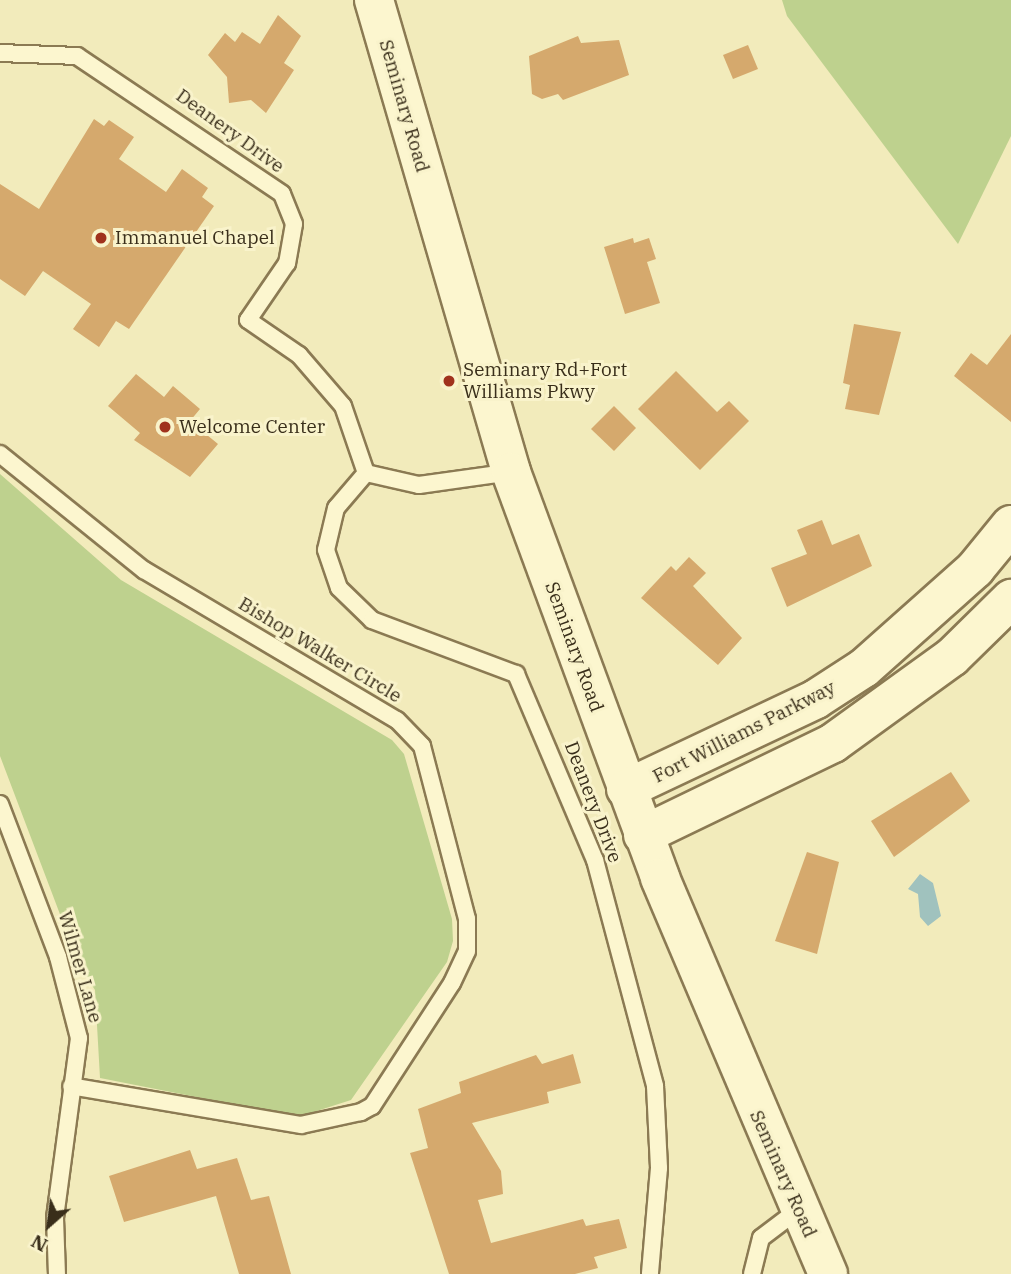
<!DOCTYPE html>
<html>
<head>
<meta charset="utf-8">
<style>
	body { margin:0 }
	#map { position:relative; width:1011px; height:1274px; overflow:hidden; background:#f2ebbb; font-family:"IBM Plex Serif",serif }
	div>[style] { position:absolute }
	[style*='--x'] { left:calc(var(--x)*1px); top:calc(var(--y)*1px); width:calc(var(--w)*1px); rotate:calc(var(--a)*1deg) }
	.green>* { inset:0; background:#bed18e }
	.water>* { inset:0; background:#a0c2be }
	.building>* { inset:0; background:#d5a96d }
	.roads { filter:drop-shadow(2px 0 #8b7a53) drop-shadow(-2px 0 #8b7a53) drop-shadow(0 2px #8b7a53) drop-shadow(0 -2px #8b7a53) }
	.lane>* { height:16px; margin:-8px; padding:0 8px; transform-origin:8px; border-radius:8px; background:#fcf6cf }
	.secondary>* { height:38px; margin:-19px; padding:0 19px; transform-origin:19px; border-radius:19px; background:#fcf6cf }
	.dots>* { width:19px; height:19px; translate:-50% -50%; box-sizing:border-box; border:4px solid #f9f3cb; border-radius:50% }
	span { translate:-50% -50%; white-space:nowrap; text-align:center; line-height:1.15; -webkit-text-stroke:6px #f9f3cb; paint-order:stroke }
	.street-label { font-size:19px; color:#392e1a }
	.poi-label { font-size:19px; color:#392e1a }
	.left { translate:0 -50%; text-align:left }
	.north { position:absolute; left:14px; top:1190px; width:70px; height:70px; -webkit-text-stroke:5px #f9f3cb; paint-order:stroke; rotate:208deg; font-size:19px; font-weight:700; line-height:28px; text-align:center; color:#392e1a }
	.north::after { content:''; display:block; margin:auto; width:24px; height:32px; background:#392e1a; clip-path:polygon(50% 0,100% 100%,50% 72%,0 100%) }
</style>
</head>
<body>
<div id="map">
	<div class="green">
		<i style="clip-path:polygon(782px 0,1011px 0,1011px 136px,958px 244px,787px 16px)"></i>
		<i style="clip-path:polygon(0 474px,121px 580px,392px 740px,404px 754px,452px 919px,453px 941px,447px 962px,351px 1100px,298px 1117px,100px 1078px,95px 990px,80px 967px,0 756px)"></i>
	</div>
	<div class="water">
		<i style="clip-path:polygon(920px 874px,933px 883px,941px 916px,928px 926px,920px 917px,918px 894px,908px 889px)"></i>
	</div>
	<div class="building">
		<i style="clip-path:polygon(278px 15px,301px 36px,284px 63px,294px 70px,266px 113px,251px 100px,229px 103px,227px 77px,208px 55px,225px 33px,235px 42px,242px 32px,260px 44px)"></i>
		<i style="clip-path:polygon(578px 36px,581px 43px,619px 40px,629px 75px,563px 100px,558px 94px,542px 99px,532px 94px,529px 56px)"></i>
		<i style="clip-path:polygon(748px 45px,758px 69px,733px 79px,723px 55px)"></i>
		<i style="clip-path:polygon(94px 119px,104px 126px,109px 120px,134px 137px,119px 159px,166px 192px,182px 169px,208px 188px,202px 197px,214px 206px,129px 329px,116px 321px,99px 347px,73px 329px,91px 304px,43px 271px,25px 296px,0 279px,0 184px,39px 209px)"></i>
		<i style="clip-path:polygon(633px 238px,634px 243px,649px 238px,656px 259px,647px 262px,660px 303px,625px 314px,604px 247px)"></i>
		<i style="clip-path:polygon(854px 324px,901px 332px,879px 415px,845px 409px,850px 385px,843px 383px)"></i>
		<i style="clip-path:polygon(1011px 334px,1011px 422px,954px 376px,971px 353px,987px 365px)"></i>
		<i style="clip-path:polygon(676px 371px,717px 412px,729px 401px,749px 421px,700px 470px,638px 409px)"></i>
		<i style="clip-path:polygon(136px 374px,164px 397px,173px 386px,200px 409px,190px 421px,218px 444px,190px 477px,134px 440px,140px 433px,108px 406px)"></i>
		<i style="clip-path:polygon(614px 406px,636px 428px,614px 451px,591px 429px)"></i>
		<i style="clip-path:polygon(822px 520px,832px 545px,859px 534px,872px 566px,787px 607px,771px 568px,807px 554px,797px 530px)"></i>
		<i style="clip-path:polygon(689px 557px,706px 573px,693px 586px,742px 638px,718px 665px,641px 598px,671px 566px,676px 571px)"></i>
		<i style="clip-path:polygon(951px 772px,970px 801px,894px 857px,871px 821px)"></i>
		<i style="clip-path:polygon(807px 852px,839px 862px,817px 954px,775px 941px)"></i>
		<i style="clip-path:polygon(573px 1054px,581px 1083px,547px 1092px,549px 1103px,472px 1123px,501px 1171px,503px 1194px,478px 1200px,491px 1243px,583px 1219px,586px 1226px,619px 1219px,627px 1248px,594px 1257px,598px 1268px,575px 1274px,449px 1274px,410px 1153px,428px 1148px,418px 1109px,461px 1093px,459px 1082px,536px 1055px,542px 1064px)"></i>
		<i style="clip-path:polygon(190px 1150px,197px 1169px,237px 1158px,251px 1200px,269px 1196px,291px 1274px,239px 1274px,216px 1196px,124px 1222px,109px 1176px)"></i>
	</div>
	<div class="roads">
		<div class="lane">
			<i style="--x:0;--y:53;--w:77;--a:2.2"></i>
			<i style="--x:77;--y:56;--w:247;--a:33.9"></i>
			<i style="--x:282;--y:194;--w:32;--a:68"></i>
			<i style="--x:294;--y:224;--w:40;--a:100"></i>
			<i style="--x:287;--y:263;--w:69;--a:124.4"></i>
			<i style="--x:248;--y:320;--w:62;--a:34.5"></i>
			<i style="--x:299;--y:355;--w:67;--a:49.2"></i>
			<i style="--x:343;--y:406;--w:71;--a:71.1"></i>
			<i style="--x:366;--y:473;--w:46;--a:130.6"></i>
			<i style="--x:336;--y:508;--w:43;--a:103.4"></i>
			<i style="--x:326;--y:550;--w:40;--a:71.1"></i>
			<i style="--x:339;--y:588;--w:46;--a:44.1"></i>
			<i style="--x:372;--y:620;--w:154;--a:20.6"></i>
			<i style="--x:516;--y:674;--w:202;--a:67"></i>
			<i style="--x:595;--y:860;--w:234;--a:75.1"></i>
			<i style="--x:655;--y:1086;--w:82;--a:87.2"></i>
			<i style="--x:659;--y:1168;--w:106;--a:94.9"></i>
			<i style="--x:0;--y:454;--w:185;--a:38.9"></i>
			<i style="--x:144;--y:570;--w:294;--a:30.7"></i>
			<i style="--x:397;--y:720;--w:36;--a:46"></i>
			<i style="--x:422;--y:746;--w:179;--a:75.4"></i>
			<i style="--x:467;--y:919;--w:32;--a:90"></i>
			<i style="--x:467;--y:951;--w:35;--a:115"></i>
			<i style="--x:452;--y:983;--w:147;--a:123"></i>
			<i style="--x:372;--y:1106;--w:13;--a:151"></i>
			<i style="--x:361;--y:1112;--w:61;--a:167.8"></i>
			<i style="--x:301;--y:1125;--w:233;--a:-170.4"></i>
			<i style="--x:366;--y:473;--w:54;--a:12.8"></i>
			<i style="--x:419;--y:485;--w:93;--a:-8"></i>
			<i style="--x:0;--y:804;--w:164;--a:69.2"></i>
			<i style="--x:58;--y:957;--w:84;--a:75.5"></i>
			<i style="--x:79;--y:1038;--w:182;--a:97.6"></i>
			<i style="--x:55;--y:1218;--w:56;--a:88"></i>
			<i style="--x:752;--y:1274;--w:37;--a:-76"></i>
			<i style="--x:761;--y:1238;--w:46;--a:-37.1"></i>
		</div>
		<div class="secondary">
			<i style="--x:374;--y:0;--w:491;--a:73.8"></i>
			<i style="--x:511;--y:472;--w:432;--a:69.8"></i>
			<i style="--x:660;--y:878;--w:430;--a:67"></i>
			<i style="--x:626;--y:789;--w:210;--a:-25.3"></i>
			<i style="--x:816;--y:699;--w:57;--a:-32.9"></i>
			<i style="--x:864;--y:668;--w:149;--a:-41.7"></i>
			<i style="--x:975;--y:569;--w:57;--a:-50.7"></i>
			<i style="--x:643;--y:835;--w:211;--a:-25.8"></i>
			<i style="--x:833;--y:743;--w:147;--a:-35.9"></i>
			<i style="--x:952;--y:657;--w:83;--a:-44.5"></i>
		</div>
	</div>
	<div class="dots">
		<i style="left:101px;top:238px;background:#a0321d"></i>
		<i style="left:449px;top:381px;background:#a0321d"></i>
		<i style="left:165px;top:427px;background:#a0321d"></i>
	</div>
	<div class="street-label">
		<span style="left:404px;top:106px;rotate:74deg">Seminary Road</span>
		<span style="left:230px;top:131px;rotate:36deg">Deanery Drive</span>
		<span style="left:574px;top:647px;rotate:70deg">Seminary Road</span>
		<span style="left:320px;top:650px;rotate:31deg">Bishop Walker Circle</span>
		<span style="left:744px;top:732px;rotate:-27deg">Fort Williams Parkway</span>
		<span style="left:593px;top:802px;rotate:69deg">Deanery Drive</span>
		<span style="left:80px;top:967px;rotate:74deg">Wilmer Lane</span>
		<span style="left:783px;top:1174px;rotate:66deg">Seminary Road</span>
	</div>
	<div class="poi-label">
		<span class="left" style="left:115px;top:238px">Immanuel Chapel</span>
		<span class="left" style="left:463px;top:381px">Seminary Rd+Fort<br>Williams Pkwy</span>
		<span class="left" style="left:179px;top:427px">Welcome Center</span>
	</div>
	<div class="north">N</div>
</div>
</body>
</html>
